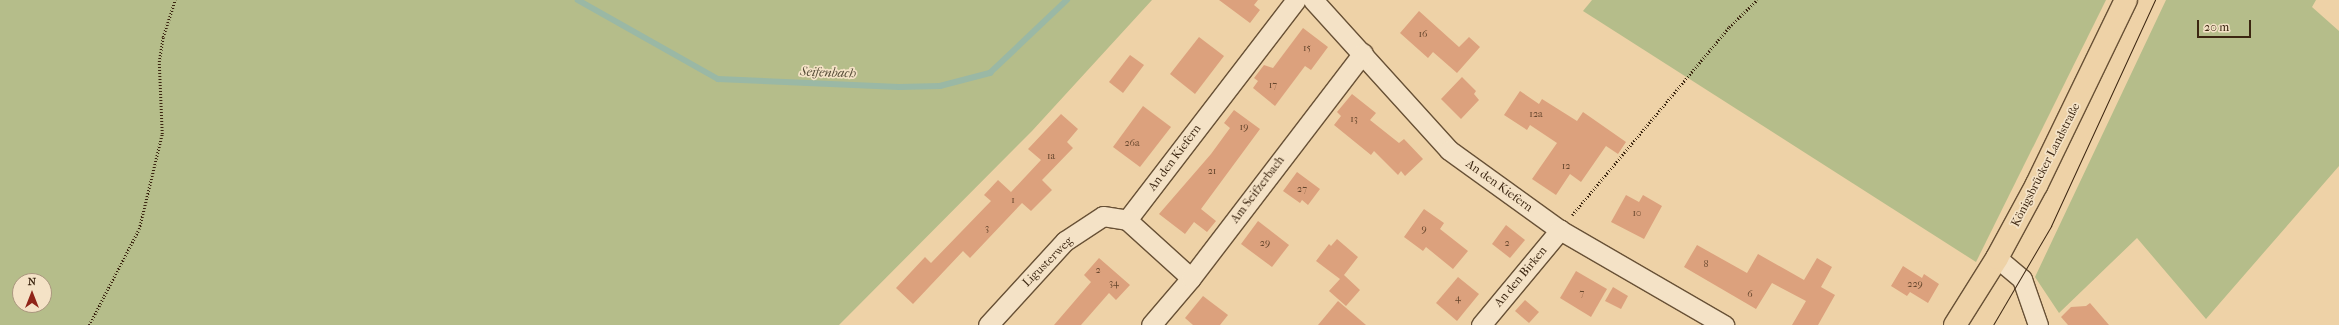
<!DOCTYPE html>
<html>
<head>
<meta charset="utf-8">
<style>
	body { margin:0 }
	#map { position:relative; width:2339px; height:325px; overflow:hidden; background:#eed2a7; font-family:"IM FELL French Canon",serif }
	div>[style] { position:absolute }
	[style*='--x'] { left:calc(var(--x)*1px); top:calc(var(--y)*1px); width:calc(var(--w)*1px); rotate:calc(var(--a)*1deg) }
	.green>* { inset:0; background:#b5bd8a }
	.stream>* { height:5.5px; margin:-2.75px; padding:0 2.75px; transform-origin:2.75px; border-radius:2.75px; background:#9ab8a5 }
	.building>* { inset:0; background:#dca17d }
	.path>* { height:2.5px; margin-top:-1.25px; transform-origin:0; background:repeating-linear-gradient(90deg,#3c2611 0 1px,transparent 0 3px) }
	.roads { filter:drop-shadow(1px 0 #685136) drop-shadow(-1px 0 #685136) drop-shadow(0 1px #685136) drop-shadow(0 -1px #685136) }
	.minor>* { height:19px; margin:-9.5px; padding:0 9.5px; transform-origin:9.5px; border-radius:9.5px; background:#f4e2c6 }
	.major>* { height:22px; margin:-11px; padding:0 11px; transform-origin:11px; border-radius:11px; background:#eed2a7 }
	.tram>* { height:1px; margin:-0.5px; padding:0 0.5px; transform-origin:0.5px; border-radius:0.5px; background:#3c2611 }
	span { translate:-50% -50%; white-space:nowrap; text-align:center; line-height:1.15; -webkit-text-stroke:3.5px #f4e2c6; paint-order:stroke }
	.number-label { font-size:10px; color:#64452c }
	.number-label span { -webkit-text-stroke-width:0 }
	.street-label { font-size:12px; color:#3c2611 }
	.water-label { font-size:13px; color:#544a36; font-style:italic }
	.north { position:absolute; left:12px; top:273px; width:40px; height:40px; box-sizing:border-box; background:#f4e2c6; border:1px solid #aa977e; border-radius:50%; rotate:0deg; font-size:11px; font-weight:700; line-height:16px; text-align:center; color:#3c2611 }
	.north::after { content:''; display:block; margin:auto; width:14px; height:18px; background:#8f2418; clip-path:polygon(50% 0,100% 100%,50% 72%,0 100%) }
	.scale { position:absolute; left:2197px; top:20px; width:54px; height:18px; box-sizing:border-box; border:2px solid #3c2611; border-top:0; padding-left:5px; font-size:12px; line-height:14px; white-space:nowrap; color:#3c2611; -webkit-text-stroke:3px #f4e2c6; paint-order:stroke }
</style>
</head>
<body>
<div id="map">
	<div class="green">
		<i style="clip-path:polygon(evenodd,0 0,1152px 0,1032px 131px,839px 325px,0 325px,0 0,20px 281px,44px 281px,44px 305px,20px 305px,20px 281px)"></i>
		<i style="clip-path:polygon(1592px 0,2106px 0,1976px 262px,1583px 11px)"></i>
		<i style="clip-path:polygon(2166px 0,2316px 0,2312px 7px,2339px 31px,2339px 166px,2206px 319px,2137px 238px,2059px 313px,2035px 277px)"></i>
	</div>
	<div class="stream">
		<i style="--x:578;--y:0;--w:161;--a:29.4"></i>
		<i style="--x:718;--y:79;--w:181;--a:2.5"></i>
		<i style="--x:899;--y:87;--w:41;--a:-1.4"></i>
		<i style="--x:940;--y:86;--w:52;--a:-14.6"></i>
		<i style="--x:990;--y:73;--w:106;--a:-43.5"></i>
	</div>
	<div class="building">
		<i style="clip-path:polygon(1219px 0,1258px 0,1254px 5px,1260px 10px,1250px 23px)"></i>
		<i style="clip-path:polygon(1419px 11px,1459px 47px,1469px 37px,1480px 47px,1457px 73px,1433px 52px,1428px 58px,1400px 33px)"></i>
		<i style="clip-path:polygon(1303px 28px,1328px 47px,1311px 70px,1305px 66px,1275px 106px,1253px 88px,1258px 81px,1254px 78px,1264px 65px,1273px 68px)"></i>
		<i style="clip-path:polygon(1199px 37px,1224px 56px,1195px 94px,1170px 74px)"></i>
		<i style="clip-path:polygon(1130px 55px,1144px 65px,1123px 93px,1109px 82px)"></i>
		<i style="clip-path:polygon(1462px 77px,1476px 91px,1474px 94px,1479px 100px,1461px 119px,1441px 99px)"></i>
		<i style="clip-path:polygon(1520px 91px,1539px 104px,1542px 99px,1577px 121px,1583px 112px,1626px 142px,1618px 154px,1606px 146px,1581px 182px,1570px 174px,1556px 195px,1532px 179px,1557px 143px,1530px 125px,1527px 130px,1504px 115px)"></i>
		<i style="clip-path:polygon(1352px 94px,1376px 113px,1370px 120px,1399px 143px,1404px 139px,1423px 159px,1405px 176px,1401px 171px,1398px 175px,1374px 151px,1371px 155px,1334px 125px,1341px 116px,1337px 112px)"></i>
		<i style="clip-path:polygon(1143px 106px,1171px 127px,1140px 167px,1113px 147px)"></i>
		<i style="clip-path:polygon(1234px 110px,1260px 129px,1201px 209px,1216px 221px,1207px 232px,1194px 222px,1185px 234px,1159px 214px,1211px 154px,1230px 128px,1224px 123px)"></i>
		<i style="clip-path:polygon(1061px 114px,1078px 129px,1067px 142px,1073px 148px,1042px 180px,1052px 190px,1031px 211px,1022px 203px,970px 258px,963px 251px,913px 304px,896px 288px,925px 257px,931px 263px,991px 201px,984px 195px,998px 180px,1011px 192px,1041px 160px,1028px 149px)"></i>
		<i style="clip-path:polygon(1297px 172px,1320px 189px,1308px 205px,1302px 200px,1300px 203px,1283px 191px)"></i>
		<i style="clip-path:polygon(1626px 195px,1639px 202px,1643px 195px,1662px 206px,1644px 239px,1611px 222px)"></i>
		<i style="clip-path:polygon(1424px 209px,1444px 223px,1440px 229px,1468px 251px,1453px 269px,1426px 247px,1423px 251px,1404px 237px)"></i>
		<i style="clip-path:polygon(1258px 221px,1289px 245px,1272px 267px,1241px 244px)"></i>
		<i style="clip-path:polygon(1506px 225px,1525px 240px,1510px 258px,1492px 244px)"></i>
		<i style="clip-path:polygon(1337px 239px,1358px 257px,1344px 275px,1360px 290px,1346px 306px,1329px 291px,1340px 279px,1316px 261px,1329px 244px,1331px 246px)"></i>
		<i style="clip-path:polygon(1697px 245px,1747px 273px,1758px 254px,1804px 280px,1817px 258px,1832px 267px,1821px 287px,1835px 295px,1818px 325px,1792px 325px,1806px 301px,1772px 283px,1756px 309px,1684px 267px)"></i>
		<i style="clip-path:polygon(1099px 258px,1130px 285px,1116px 300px,1109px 293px,1081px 325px,1054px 325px,1091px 282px,1084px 275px)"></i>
		<i style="clip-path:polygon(1903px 266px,1922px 278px,1924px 274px,1939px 284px,1928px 303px,1910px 292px,1907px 296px,1891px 286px)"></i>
		<i style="clip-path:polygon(1576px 271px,1607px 289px,1591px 317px,1560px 298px)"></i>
		<i style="clip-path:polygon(1458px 277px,1479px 294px,1457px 321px,1436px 303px)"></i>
		<i style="clip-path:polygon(1613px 287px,1628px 296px,1621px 309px,1605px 301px)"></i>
		<i style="clip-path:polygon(1203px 296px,1228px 315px,1220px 325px,1193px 325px,1185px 318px)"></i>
		<i style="clip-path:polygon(1525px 300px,1539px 312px,1529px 323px,1515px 311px)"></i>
		<i style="clip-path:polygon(1338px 301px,1366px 325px,1318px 325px)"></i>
		<i style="clip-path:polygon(2090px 303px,2109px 325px,2068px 325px,2061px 317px,2071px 307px,2086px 306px)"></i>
	</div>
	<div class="path">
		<i style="--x:1572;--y:215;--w:245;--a:-50.1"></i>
		<i style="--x:1729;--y:27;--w:39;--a:-44"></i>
		<i style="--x:89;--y:325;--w:108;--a:-62.5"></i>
		<i style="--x:139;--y:229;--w:98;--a:-76.4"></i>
		<i style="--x:162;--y:134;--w:72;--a:-92.4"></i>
		<i style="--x:159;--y:62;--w:25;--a:-81"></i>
		<i style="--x:163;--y:37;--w:39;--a:-72"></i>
	</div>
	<div class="roads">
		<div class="minor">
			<i style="--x:1313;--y:0;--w:202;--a:47.8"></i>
			<i style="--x:1449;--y:150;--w:137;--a:35.8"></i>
			<i style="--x:1560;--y:230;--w:190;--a:30.1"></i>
			<i style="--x:1127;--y:220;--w:277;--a:-52.5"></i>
			<i style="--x:1997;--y:258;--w:33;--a:40"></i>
			<i style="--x:2022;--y:279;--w:49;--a:70.8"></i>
			<i style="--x:988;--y:325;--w:114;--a:-47.5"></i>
			<i style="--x:1065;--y:241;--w:45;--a:-33.3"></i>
			<i style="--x:1103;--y:216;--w:24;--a:9"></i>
			<i style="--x:1127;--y:220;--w:86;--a:42.2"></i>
			<i style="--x:1151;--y:325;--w:62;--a:-49.6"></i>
			<i style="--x:1191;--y:278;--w:283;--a:-52.6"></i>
			<i style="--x:1481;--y:325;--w:124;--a:-50.3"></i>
		</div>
		<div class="major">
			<i style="--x:1955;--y:325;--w:79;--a:-57.9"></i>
			<i style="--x:1997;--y:258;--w:84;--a:-61.6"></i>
			<i style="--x:2037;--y:184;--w:204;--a:-64.2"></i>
		</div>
	</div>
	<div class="tram">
		<i style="--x:1993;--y:325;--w:115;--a:-59.6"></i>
		<i style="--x:2051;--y:226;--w:249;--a:-65.3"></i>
	</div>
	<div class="number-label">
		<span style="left:1423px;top:35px">16</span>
		<span style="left:1307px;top:49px">15</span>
		<span style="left:1273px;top:86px">17</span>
		<span style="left:1536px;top:115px">12a</span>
		<span style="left:1354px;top:120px">13</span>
		<span style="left:1244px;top:128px">19</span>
		<span style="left:1132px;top:144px">26a</span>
		<span style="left:1051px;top:157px">1a</span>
		<span style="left:1566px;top:167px">12</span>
		<span style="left:1212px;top:172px">21</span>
		<span style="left:1302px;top:190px">27</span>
		<span style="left:1013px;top:201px">1</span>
		<span style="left:1637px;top:214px">10</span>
		<span style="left:987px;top:229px">3</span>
		<span style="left:1424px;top:230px">9</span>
		<span style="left:1265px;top:244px">29</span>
		<span style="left:1507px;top:244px">2</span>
		<span style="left:1706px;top:265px">8</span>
		<span style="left:1098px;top:271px">2</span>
		<span style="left:1114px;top:284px">34</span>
		<span style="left:1915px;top:285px">229</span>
		<span style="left:1582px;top:294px">7</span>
		<span style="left:1750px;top:295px">6</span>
		<span style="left:1458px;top:299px">4</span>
	</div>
	<div class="street-label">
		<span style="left:1175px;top:158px;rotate:-53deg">An den Kiefern</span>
		<span style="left:2046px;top:165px;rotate:-63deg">Königsbrücker Landstraße</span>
		<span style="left:1499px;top:186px;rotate:36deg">An den Kiefern</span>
		<span style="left:1258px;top:190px;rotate:-53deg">Am Seifzerbach</span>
		<span style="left:1048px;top:262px;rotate:-45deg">Ligusterweg</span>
		<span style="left:1521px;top:277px;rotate:-50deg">An den Birken</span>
	</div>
	<div class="water-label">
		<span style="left:828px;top:73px;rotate:2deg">Seifenbach</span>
	</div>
	<div class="north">N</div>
	<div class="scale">20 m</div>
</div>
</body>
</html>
